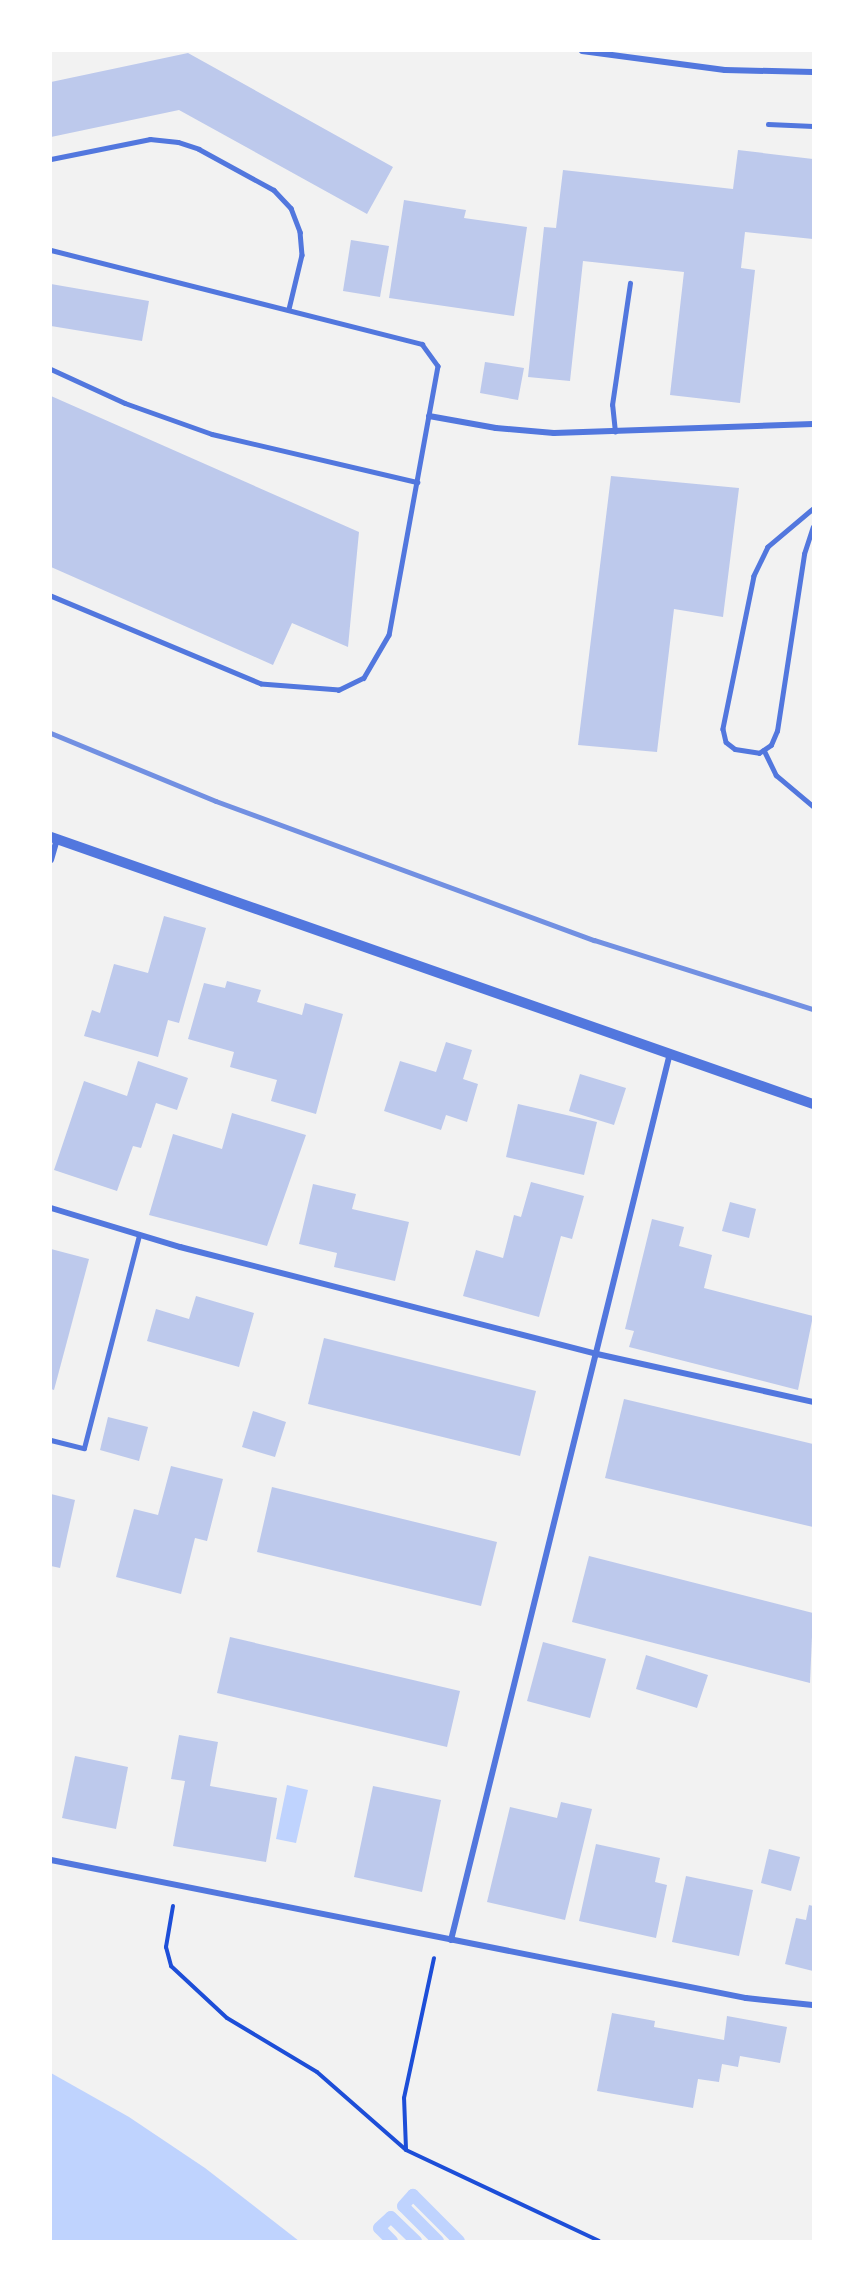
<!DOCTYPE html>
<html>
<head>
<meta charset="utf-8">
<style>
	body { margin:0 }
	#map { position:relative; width:864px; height:2292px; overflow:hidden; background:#f2f2f2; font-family:"Noto Serif",serif }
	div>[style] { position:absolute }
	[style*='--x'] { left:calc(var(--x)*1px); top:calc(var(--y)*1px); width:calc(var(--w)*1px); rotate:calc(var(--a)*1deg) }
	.water>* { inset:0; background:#bfd3fe }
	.stream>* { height:12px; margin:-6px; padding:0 6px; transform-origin:6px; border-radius:6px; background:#bfd3fe }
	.building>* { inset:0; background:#bdc9ec }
	.path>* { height:4px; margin:-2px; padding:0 2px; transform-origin:2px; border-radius:2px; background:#1d4ed8 }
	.service>* { height:4.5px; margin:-2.25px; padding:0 2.25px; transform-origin:2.25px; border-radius:2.25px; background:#5277de }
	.minor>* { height:6px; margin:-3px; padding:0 3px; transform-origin:3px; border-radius:3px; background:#5277de }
	.tertiary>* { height:10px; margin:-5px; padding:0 5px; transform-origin:5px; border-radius:5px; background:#5277de }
	.rail>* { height:4.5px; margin:-2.25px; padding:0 2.25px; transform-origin:2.25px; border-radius:2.25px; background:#7290e2 }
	span { translate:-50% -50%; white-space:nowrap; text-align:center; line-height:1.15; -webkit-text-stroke:6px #fff; paint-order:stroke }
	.frame { position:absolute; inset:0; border:52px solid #fff; pointer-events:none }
</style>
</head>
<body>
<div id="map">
	<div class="water">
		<i style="clip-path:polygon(287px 1785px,308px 1790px,296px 1843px,276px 1839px)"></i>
		<i style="clip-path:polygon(51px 2073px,129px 2117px,205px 2168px,299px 2241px,51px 2241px)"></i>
	</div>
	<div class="stream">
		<i style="--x:392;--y:2241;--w:18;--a:-135"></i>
		<i style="--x:379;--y:2228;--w:16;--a:-43"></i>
		<i style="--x:391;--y:2217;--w:35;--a:44"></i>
		<i style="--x:438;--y:2241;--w:49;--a:-135"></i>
		<i style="--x:403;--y:2206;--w:15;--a:-48"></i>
		<i style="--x:413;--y:2195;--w:65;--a:45"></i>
	</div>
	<div class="building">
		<i style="clip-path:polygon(188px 53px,393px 167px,367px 214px,179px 110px,51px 137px,51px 82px)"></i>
		<i style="clip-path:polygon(738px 150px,813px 159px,813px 239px,745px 232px,741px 268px,755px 270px,740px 403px,670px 395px,684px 272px,583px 261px,570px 381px,528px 377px,544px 227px,556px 228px,563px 170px,733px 189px)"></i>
		<i style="clip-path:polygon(404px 200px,466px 210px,464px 218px,527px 227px,514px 316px,389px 298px)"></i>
		<i style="clip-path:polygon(351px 240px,389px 246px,380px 297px,343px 291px)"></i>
		<i style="clip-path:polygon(51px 284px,149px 301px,142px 341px,51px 326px)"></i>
		<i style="clip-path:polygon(485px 362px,524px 368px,518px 400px,480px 393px)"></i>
		<i style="clip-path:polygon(51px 396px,359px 532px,348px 647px,292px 623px,273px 665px,51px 567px)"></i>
		<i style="clip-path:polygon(611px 476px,739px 488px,723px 617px,674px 609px,657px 752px,578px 745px)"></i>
		<i style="clip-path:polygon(164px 916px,206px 928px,179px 1023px,168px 1020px,158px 1057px,84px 1036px,92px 1010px,100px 1013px,114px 964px,148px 973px)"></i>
		<i style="clip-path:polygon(227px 981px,261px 990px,257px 1002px,302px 1015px,305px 1003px,343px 1014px,316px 1114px,271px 1101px,277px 1080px,230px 1067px,234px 1052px,188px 1039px,204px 983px,225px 988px)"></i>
		<i style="clip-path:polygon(446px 1042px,472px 1050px,463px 1079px,478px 1084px,467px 1122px,446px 1115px,441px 1130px,384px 1111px,400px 1061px,436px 1072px)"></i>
		<i style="clip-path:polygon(138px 1061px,188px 1078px,177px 1110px,156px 1103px,141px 1148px,133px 1146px,117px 1191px,54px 1170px,84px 1081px,127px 1096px)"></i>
		<i style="clip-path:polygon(580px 1074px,626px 1088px,614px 1125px,569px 1111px)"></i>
		<i style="clip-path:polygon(518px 1104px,597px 1122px,584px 1175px,506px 1157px)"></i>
		<i style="clip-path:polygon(232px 1113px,306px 1135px,267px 1246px,149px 1215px,173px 1134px,222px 1149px)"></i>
		<i style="clip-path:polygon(531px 1182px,584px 1196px,572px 1239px,561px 1236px,539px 1317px,463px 1296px,476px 1250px,503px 1258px,514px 1215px,521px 1217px)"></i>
		<i style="clip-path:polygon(313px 1184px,356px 1194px,352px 1209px,409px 1222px,395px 1281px,334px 1267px,337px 1253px,299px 1244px)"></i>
		<i style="clip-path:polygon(730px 1202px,756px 1209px,749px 1238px,722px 1231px)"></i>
		<i style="clip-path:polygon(652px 1219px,684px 1227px,679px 1246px,712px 1255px,704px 1288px,813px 1316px,798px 1390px,629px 1347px,634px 1331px,625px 1329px)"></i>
		<i style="clip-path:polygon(51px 1249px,89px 1259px,54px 1390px,51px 1389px)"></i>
		<i style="clip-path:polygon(196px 1296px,254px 1313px,239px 1367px,147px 1341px,156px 1309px,189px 1319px)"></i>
		<i style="clip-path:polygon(324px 1338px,536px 1391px,520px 1456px,308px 1404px)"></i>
		<i style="clip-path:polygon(624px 1399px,813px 1444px,813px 1527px,605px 1478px)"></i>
		<i style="clip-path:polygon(253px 1411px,286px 1422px,275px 1457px,242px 1447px)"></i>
		<i style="clip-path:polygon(108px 1417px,148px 1427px,139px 1461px,100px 1450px)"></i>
		<i style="clip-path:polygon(171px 1466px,223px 1479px,207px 1541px,195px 1538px,181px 1594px,116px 1577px,134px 1509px,158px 1515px)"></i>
		<i style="clip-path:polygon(272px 1487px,497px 1542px,481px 1606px,257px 1552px)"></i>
		<i style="clip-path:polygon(51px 1494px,75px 1500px,60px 1568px,51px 1566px)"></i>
		<i style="clip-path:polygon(589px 1556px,813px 1613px,810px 1683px,572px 1622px)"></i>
		<i style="clip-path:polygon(230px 1637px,460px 1691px,447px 1747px,217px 1693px)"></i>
		<i style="clip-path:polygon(543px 1642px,606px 1659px,590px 1718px,527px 1701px)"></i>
		<i style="clip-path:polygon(646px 1655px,708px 1675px,697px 1708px,636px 1689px)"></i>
		<i style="clip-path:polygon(179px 1735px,218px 1742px,210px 1786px,277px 1798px,266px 1862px,173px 1846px,185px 1781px,171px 1779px)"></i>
		<i style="clip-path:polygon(75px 1756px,128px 1767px,116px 1829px,62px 1818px)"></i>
		<i style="clip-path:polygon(373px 1786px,441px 1800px,422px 1892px,354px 1877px)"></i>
		<i style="clip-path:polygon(561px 1802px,592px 1809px,565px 1920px,487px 1902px,510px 1807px,557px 1818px)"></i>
		<i style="clip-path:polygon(596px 1844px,660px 1858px,655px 1882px,667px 1885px,656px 1938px,579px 1921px)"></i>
		<i style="clip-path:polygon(769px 1849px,800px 1857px,791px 1891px,761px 1883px)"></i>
		<i style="clip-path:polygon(686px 1876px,753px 1890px,739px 1956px,672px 1942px)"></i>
		<i style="clip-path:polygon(809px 1905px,813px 1906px,813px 1971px,785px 1964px,796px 1918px,806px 1920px)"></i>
		<i style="clip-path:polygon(612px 2013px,655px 2021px,654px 2027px,724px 2040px,727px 2016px,787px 2027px,780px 2063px,740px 2056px,738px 2067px,722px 2064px,719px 2082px,698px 2079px,693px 2108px,597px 2091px)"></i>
	</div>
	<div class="path">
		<i style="--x:173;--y:1906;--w:42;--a:99.7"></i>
		<i style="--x:166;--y:1947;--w:20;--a:75"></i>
		<i style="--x:171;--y:1966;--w:76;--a:42.9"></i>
		<i style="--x:227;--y:2018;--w:105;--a:31"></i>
		<i style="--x:317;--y:2072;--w:118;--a:41.2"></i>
		<i style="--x:406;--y:2150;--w:213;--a:25.2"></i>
		<i style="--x:406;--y:2149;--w:51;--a:-92.2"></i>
		<i style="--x:404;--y:2098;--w:143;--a:-77.9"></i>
	</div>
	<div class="service">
		<i style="--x:768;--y:124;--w:45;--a:2.5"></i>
		<i style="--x:51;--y:159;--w:101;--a:-11.4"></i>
		<i style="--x:150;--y:139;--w:28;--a:6"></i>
		<i style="--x:178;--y:142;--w:22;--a:18"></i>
		<i style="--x:199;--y:149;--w:85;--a:28.7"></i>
		<i style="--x:274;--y:190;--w:25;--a:47"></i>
		<i style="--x:291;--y:208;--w:26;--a:69"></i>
		<i style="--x:300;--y:232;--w:23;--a:85"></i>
		<i style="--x:302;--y:255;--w:56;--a:103.5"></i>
		<i style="--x:51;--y:250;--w:383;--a:14.2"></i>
		<i style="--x:422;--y:344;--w:27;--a:54"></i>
		<i style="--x:438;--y:366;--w:273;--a:100.3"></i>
		<i style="--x:389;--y:635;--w:50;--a:120.2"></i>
		<i style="--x:364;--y:678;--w:28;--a:154"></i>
		<i style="--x:339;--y:690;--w:78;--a:-175.6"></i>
		<i style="--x:261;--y:684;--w:228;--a:-157.3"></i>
		<i style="--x:51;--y:369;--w:81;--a:24.7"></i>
		<i style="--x:125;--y:403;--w:92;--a:19.6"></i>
		<i style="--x:212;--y:434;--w:211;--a:13.2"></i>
		<i style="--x:615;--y:432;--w:27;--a:-96"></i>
		<i style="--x:612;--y:405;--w:123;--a:-81.6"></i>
		<i style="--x:813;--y:509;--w:59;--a:139.8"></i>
		<i style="--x:768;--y:547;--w:32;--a:116"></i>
		<i style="--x:754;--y:576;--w:156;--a:101.5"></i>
		<i style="--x:723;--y:729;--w:13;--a:77"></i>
		<i style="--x:726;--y:742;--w:11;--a:38"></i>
		<i style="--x:735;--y:749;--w:24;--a:9"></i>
		<i style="--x:759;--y:753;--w:14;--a:-34"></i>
		<i style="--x:771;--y:745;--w:15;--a:-67"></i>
		<i style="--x:777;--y:731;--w:179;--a:-81.3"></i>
		<i style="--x:804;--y:554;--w:28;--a:-72"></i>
		<i style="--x:764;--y:750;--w:28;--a:64"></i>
		<i style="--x:776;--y:775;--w:48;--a:40"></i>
		<i style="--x:51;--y:1440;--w:34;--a:14"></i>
		<i style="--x:84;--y:1448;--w:220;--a:-75.5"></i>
	</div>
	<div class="minor">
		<i style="--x:582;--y:51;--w:144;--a:7.6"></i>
		<i style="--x:725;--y:70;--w:88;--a:1.3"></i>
		<i style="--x:429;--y:416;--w:68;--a:10.2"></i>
		<i style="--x:496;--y:428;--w:58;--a:4.9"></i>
		<i style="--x:554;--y:433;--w:259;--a:-2"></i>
		<i style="--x:51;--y:860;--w:22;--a:-74"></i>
		<i style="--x:51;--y:1208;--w:135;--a:16.8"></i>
		<i style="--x:180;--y:1247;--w:431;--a:14.4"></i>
		<i style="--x:597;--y:1354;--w:221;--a:12.5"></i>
		<i style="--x:51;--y:1860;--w:709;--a:11.23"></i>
		<i style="--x:746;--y:1998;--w:67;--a:6"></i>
		<i style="--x:451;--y:1940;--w:914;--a:-76.13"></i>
	</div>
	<div class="tertiary">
		<i style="--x:51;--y:837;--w:807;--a:19.31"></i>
	</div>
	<div class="rail">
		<i style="--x:51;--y:733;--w:178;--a:22.4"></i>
		<i style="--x:216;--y:801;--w:403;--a:20.2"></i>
		<i style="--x:594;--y:940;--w:230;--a:17.5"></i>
	</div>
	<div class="frame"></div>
</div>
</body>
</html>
